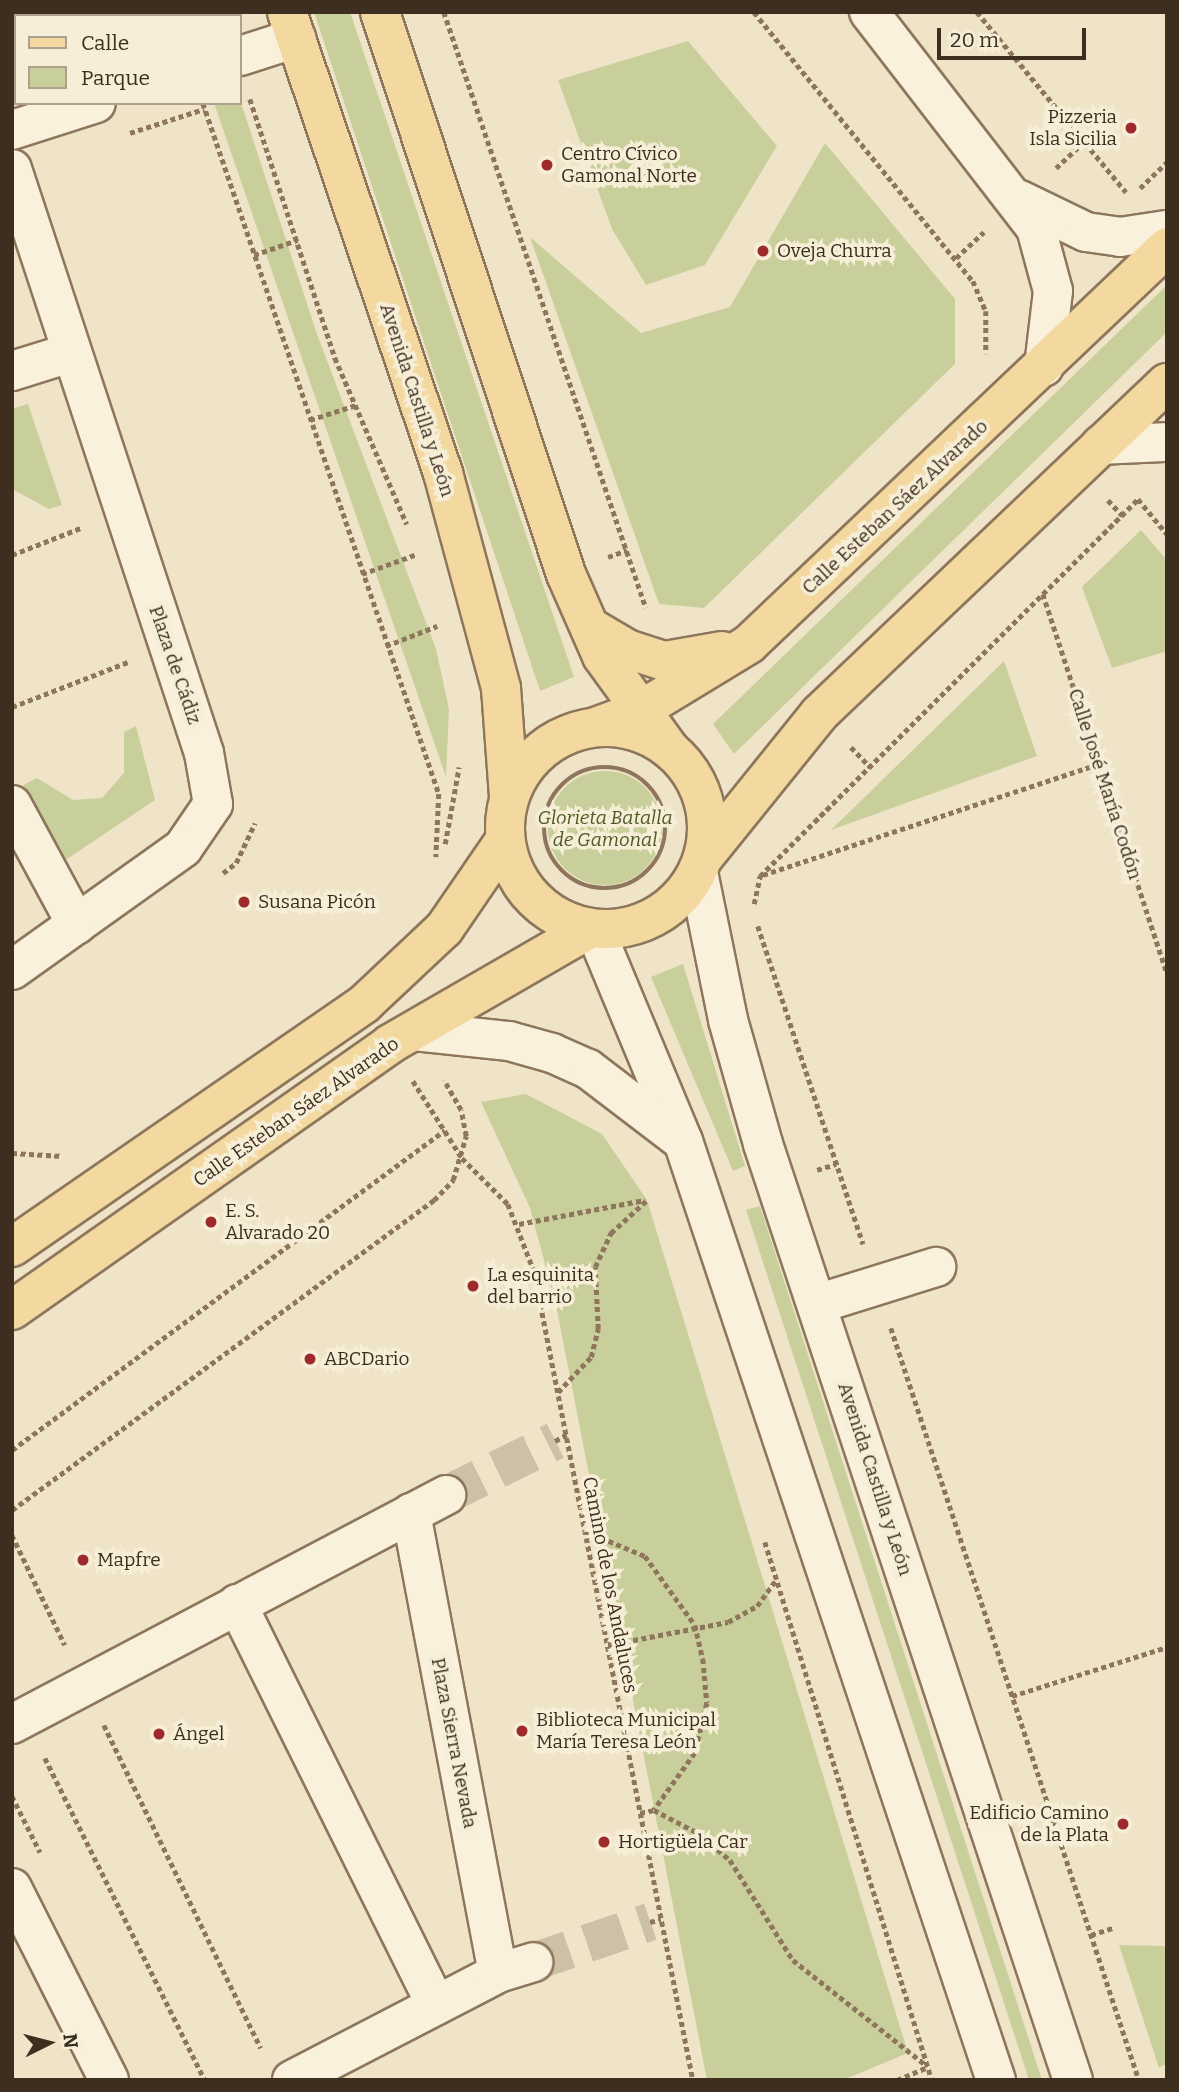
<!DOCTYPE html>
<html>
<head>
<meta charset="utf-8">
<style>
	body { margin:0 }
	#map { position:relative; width:1179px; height:2092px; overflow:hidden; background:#f0e4c8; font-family:Bitter,serif }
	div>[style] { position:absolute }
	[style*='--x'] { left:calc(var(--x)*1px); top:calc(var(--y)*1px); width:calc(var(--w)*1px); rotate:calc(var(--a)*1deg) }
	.green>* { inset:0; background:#c9cf9b }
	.round { border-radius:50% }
	.minor-tunnel>* { height:38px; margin-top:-19px; transform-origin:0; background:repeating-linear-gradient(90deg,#ccc0a6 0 38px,transparent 0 57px) }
	.path>* { height:4.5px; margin-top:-2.25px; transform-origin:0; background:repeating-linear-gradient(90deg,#8d765c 0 5px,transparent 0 8.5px) }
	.path>.ring { margin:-2.25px; padding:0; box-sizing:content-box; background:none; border:4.5px solid #8d765c; border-radius:50% }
	.roads { filter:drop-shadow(2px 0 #8d765c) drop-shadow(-2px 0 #8d765c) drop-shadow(0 2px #8d765c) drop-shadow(0 -2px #8d765c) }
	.minor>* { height:38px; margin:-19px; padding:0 19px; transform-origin:19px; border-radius:19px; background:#faf1dc }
	.major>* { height:38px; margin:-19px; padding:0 19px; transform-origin:19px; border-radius:19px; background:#f3d9a0 }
	.major>.ring { margin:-19px; padding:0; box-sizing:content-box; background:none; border:38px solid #f3d9a0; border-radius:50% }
	.dots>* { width:19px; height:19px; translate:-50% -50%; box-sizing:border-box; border:4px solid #f7eed8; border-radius:50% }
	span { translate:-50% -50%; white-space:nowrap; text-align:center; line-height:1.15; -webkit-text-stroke:7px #f7eed8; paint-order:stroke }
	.poi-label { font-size:19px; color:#3d2e20 }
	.right { translate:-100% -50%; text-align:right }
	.left { translate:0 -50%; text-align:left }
	.street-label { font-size:19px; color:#3d2e20 }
	.park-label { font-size:19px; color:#4d5a26; font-style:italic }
	.frame { position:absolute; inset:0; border:14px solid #3d2e20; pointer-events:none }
	.legend { position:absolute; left:14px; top:14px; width:228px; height:91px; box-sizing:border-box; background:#f7eed8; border:2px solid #ada18e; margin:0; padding:9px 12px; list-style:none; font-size:21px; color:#3d2e20 }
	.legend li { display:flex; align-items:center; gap:14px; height:35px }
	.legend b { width:35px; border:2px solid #ada18e }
	.north { position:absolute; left:14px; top:2008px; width:70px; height:70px; -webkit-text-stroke:5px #f7eed8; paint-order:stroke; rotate:84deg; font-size:19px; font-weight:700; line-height:28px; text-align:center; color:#3d2e20 }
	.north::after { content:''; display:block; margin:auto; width:24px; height:32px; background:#3d2e20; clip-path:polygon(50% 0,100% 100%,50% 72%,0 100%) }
	.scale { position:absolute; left:937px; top:28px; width:149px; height:32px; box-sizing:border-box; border:4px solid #3d2e20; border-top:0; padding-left:9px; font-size:21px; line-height:24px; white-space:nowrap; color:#3d2e20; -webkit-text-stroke:5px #f7eed8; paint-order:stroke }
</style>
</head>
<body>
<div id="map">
	<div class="green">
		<i style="clip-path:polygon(314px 12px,350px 12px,574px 677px,540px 691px)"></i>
		<i style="clip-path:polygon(688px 41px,777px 146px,705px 265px,646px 285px,612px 229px,558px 80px)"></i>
		<i style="clip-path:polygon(240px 100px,317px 334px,436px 649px,449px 709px,446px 777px,214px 103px)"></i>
		<i style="clip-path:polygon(825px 143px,955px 299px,955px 364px,704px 608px,659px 604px,530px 237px,641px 333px,730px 307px)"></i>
		<i style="clip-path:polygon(1167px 285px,1167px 332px,734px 754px,713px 724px)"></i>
		<i style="clip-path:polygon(28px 404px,62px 505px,49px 509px,12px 489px,12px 409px)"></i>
		<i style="clip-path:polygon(1141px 530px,1167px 560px,1167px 651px,1112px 668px,1082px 587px)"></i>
		<i style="clip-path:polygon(1004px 661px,1037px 756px,831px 830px)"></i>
		<i style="clip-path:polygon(136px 726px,155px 800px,64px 861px,23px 785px,37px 778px,73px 800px,102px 798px,124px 773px,124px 732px)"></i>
		<i class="round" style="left:548px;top:771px;width:114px;height:114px"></i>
		<i style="clip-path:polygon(683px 964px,745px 1166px,733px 1171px,651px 977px)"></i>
		<i style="clip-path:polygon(526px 1094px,602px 1134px,647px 1200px,908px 2053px,843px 2080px,707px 2080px,556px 1305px,530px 1208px,481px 1102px)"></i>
		<i style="clip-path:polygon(760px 1206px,1042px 2080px,1029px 2080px,746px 1210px)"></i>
		<i style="clip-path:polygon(1119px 1945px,1167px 1946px,1167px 2063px,1159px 2068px)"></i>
	</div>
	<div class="minor-tunnel">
		<i style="--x:446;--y:1495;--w:122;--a:-26.4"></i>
		<i style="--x:533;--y:1962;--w:124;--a:-18.9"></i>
	</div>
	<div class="path">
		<i style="--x:172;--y:12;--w:4;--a:63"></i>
		<i style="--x:444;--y:12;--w:629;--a:71.28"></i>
		<i style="--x:754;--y:12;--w:347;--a:50.9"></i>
		<i style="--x:973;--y:281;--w:33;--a:67"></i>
		<i style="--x:986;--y:311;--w:43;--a:90"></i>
		<i style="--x:977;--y:12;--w:234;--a:50.4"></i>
		<i style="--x:139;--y:16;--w:12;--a:-20"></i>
		<i style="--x:12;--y:55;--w:4;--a:-27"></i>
		<i style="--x:250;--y:99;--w:273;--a:71.8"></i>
		<i style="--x:335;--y:358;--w:181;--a:66.6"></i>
		<i style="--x:203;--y:103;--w:730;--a:71.14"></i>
		<i style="--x:439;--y:794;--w:63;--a:92.7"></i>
		<i style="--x:130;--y:133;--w:78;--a:-18"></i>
		<i style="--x:1056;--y:168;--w:38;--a:-43"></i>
		<i style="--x:1140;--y:188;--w:37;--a:-44"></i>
		<i style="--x:254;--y:255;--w:46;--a:-19.2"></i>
		<i style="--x:956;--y:258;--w:38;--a:-43"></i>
		<i style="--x:310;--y:420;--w:48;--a:-18.1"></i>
		<i style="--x:1108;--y:500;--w:21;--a:47"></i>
		<i style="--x:12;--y:555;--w:76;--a:-21.5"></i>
		<i style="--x:608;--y:557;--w:20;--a:-20"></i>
		<i style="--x:362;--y:574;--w:59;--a:-20"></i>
		<i style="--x:1043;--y:594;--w:400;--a:71.9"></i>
		<i style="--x:386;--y:646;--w:55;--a:-21.4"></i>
		<i style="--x:12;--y:707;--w:124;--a:-21.2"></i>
		<i style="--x:851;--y:747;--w:28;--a:46"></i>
		<i class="ring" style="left:544px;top:767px;width:117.5px;height:117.5px"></i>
		<i style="--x:445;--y:844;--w:78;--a:-79.7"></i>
		<i style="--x:223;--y:873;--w:16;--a:-38"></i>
		<i style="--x:236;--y:863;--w:44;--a:-64.6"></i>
		<i style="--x:763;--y:875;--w:353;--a:-18.3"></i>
		<i style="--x:754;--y:904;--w:29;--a:-78"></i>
		<i style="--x:760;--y:876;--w:534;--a:-44.92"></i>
		<i style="--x:1138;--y:499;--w:45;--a:50.4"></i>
		<i style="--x:758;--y:926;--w:335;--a:71.7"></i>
		<i style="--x:413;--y:1081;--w:91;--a:57.5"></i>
		<i style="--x:462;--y:1158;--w:65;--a:45"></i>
		<i style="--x:508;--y:1204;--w:72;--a:68.8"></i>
		<i style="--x:534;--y:1271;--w:824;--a:78.88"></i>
		<i style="--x:12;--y:1153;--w:51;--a:3.4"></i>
		<i style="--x:817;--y:1170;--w:20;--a:-18"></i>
		<i style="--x:519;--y:1224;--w:128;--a:-10.8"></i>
		<i style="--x:891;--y:1328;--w:792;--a:71.75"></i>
		<i style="--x:558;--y:1392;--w:48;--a:-46.7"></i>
		<i style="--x:591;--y:1357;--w:29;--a:-76"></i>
		<i style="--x:598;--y:1329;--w:62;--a:-92.8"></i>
		<i style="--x:595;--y:1267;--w:38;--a:-65"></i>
		<i style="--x:611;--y:1233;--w:49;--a:-42.5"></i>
		<i style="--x:555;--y:1441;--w:13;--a:-29"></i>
		<i style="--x:12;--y:1450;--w:538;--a:-36.47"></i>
		<i style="--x:12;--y:1510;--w:524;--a:-36.3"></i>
		<i style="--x:434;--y:1200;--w:28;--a:-46"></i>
		<i style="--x:453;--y:1180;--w:46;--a:-73.5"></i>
		<i style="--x:466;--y:1136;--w:26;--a:-101"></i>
		<i style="--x:461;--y:1110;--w:34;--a:-120"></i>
		<i style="--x:585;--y:1531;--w:65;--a:22.6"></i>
		<i style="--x:645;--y:1556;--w:85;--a:54.1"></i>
		<i style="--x:695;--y:1625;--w:35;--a:77"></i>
		<i style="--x:703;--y:1659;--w:44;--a:84.8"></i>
		<i style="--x:707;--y:1703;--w:51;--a:103.5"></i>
		<i style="--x:695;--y:1753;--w:70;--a:125.7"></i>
		<i style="--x:654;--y:1810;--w:50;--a:27.6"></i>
		<i style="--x:698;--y:1833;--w:42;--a:40.2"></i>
		<i style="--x:730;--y:1860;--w:118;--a:57.8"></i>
		<i style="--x:793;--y:1960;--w:171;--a:38.3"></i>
		<i style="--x:12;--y:1535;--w:122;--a:64.3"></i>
		<i style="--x:765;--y:1542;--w:563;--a:72.76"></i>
		<i style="--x:608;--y:1645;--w:122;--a:-10.9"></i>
		<i style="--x:728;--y:1622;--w:33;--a:-29"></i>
		<i style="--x:757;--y:1606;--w:34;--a:-54"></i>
		<i style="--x:1012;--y:1696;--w:163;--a:-17.5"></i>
		<i style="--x:104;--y:1725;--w:359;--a:64.1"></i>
		<i style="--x:45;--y:1758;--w:360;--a:63.6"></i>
		<i style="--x:12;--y:1796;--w:63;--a:63.4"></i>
		<i style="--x:640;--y:1813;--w:14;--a:-12"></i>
		<i style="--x:650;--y:1922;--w:11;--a:-15"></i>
		<i style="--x:1091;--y:1935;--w:23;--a:-18"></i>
		<i style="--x:897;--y:2080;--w:33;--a:-23"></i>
	</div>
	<div class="roads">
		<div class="minor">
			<i style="--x:869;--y:12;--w:273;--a:52.3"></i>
			<i style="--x:1036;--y:228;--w:65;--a:74.9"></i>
			<i style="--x:1053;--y:291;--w:76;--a:96.8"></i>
			<i style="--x:240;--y:56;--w:59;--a:-17.8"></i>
			<i style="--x:12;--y:130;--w:88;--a:-17.8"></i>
			<i style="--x:12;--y:169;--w:615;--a:71.8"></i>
			<i style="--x:204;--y:753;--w:52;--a:80"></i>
			<i style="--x:213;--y:804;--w:53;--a:124.3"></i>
			<i style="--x:183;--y:848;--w:210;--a:144.5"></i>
			<i style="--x:1020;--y:200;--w:73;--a:25.9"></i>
			<i style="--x:1086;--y:232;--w:34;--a:8"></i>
			<i style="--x:1120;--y:237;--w:48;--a:-8.5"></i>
			<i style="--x:12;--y:371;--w:61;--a:-17.2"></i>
			<i style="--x:1101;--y:445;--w:66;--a:-2.6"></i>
			<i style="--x:12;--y:805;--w:136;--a:61.6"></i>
			<i style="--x:698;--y:872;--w:151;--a:78.5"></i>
			<i style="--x:728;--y:1020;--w:129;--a:74.2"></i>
			<i style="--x:763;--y:1144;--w:986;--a:71.68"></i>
			<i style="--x:595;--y:930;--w:229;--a:67.4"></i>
			<i style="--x:683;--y:1141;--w:990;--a:71.57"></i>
			<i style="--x:414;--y:1031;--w:96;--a:6"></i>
			<i style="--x:509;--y:1041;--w:45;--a:15.6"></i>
			<i style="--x:552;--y:1053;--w:39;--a:24"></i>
			<i style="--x:588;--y:1069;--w:116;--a:37.3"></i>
			<i style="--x:817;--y:1304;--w:125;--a:-17.3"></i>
			<i style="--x:411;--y:1513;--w:468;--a:79.3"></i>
			<i style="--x:237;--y:1604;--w:448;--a:63.6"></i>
			<i style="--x:12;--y:1724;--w:491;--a:-27.8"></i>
			<i style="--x:12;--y:1888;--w:215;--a:63.2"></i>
			<i style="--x:292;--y:2080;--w:232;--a:-27.4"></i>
			<i style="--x:498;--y:1973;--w:37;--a:-17"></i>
		</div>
		<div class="major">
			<i style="--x:287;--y:12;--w:487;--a:71.3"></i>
			<i style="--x:443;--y:473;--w:223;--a:74.9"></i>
			<i style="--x:501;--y:688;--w:108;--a:85.8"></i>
			<i style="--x:380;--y:12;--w:592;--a:71.69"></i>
			<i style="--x:566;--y:574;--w:90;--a:66.3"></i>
			<i style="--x:602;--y:656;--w:116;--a:54.1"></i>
			<i style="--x:590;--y:627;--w:43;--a:30.7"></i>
			<i style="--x:627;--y:649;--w:40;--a:18"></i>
			<i style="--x:665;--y:661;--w:58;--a:-10"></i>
			<i class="ring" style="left:505px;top:727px;width:164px;height:164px"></i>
			<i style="--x:595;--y:727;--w:47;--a:-20"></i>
			<i style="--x:639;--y:711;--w:129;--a:-31.3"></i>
			<i style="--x:749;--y:644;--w:576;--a:-43.52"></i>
			<i style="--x:703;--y:858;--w:185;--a:-51.1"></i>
			<i style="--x:819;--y:714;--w:480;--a:-43.6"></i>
			<i style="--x:12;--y:1247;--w:428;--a:-34.6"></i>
			<i style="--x:364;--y:1004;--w:110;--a:-43.2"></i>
			<i style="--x:444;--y:929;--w:108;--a:-55.6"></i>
			<i style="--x:12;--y:1310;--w:462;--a:-35.1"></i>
			<i style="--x:390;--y:1044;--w:230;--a:-30"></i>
		</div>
	</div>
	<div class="dots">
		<i style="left:1131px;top:128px;background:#9e2a2b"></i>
		<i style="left:547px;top:165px;background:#9e2a2b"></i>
		<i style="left:763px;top:251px;background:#9e2a2b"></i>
		<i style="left:244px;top:902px;background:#9e2a2b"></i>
		<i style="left:211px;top:1222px;background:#9e2a2b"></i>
		<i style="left:473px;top:1286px;background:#9e2a2b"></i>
		<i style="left:310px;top:1359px;background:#9e2a2b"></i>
		<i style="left:83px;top:1560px;background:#9e2a2b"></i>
		<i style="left:522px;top:1731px;background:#9e2a2b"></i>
		<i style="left:159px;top:1734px;background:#9e2a2b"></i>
		<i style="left:1123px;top:1824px;background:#9e2a2b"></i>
		<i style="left:604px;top:1842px;background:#9e2a2b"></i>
	</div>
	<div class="poi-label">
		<span class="right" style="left:1117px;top:128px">Pizzeria<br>Isla Sicilia</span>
		<span class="left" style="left:561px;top:165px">Centro Cívico<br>Gamonal Norte</span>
		<span class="left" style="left:777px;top:251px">Oveja Churra</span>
		<span class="left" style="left:258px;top:902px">Susana Picón</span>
		<span class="left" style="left:225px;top:1222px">E. S.<br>Alvarado 20</span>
		<span class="left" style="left:487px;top:1286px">La esquinita<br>del barrio</span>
		<span class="left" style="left:324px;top:1359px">ABCDario</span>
		<span class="left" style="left:97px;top:1560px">Mapfre</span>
		<span class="left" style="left:536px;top:1731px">Biblioteca Municipal<br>María Teresa León</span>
		<span class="left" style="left:173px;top:1734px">Ángel</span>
		<span class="right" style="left:1109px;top:1824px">Edificio Camino<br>de la Plata</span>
		<span class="left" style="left:618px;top:1842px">Hortigüela Car</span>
	</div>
	<div class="street-label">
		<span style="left:417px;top:400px;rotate:72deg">Avenida Castilla y León</span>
		<span style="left:895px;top:507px;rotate:-43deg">Calle Esteban Sáez Alvarado</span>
		<span style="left:175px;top:665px;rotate:71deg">Plaza de Cádiz</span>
		<span style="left:1105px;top:784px;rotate:72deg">Calle José María Codón</span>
		<span style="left:296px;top:1112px;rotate:-35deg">Calle Esteban Sáez Alvarado</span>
		<span style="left:875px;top:1479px;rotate:72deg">Avenida Castilla y León</span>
		<span style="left:610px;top:1585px;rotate:79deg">Camino de los Andaluces</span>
		<span style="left:454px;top:1743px;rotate:79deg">Plaza Sierra Nevada</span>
	</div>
	<div class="park-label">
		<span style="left:605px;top:829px">Glorieta Batalla<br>de Gamonal</span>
	</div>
	<div class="frame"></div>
	<ul class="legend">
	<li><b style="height:9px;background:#f3d9a0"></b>Calle</li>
	<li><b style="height:19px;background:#c9cf9b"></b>Parque</li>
	</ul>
	<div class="north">N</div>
	<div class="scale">20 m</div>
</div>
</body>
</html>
